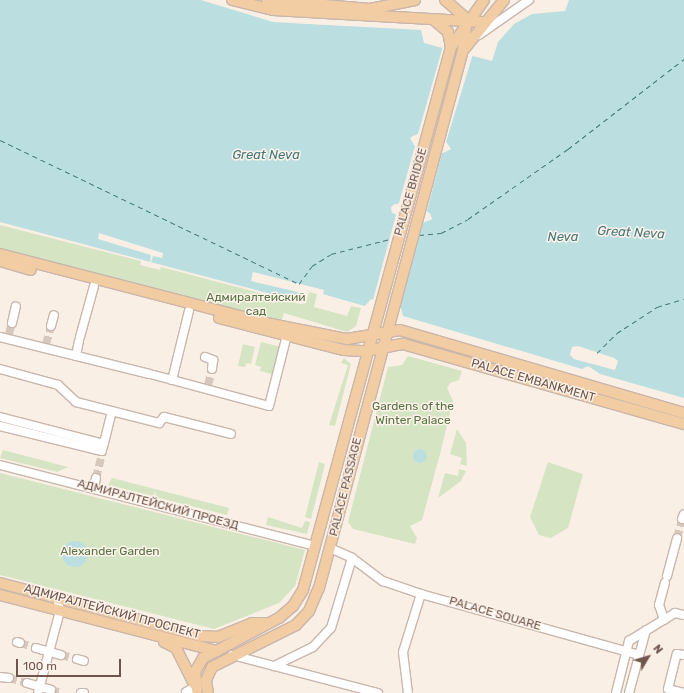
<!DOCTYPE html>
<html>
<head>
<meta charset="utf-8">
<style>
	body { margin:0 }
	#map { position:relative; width:684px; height:693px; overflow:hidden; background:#faefe4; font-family:Rubik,sans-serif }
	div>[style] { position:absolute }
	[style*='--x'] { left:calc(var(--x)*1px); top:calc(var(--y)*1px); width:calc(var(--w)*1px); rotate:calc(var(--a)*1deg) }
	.green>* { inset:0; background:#d5e5c4 }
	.water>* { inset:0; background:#bbdfe1 }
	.round { border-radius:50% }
	.pier>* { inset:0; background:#faefe4 }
	.ferry>* { height:1px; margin-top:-0.5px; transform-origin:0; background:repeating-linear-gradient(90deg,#45777a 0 5px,transparent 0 9px) }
	.minor-tunnel>* { height:8px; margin-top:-4px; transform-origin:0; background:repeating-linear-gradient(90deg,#d7c8be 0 8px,transparent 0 12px) }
	.roads { filter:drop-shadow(1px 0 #c9b6ac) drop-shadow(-1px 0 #c9b6ac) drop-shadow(0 1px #c9b6ac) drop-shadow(0 -1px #c9b6ac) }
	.minor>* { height:8px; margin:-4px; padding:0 4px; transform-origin:4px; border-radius:4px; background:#fff }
	.major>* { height:10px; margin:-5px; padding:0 5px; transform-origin:5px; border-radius:5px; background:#f2cca3 }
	span { translate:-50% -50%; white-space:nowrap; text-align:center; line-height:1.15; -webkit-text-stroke:3px #fdf3ea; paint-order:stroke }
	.street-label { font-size:12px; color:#6f554c }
	.park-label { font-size:12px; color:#587446 }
	.water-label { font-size:13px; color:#45777a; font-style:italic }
	.north { position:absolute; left:628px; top:637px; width:40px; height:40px; -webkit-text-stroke:3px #fdf3ea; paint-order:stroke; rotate:52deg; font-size:11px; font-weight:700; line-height:16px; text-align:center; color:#6f554c }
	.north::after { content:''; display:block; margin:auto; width:14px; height:18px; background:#6f554c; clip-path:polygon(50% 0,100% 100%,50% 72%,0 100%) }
	.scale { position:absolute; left:16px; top:659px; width:105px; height:18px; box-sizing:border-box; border:2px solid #6f554c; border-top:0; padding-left:5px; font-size:12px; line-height:14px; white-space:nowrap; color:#6f554c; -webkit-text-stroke:3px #fdf3ea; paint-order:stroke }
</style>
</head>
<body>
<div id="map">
	<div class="green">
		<i style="clip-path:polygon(0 225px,141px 261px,140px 265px,160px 270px,161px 267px,301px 304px,306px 303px,309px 292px,317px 294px,314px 307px,347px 316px,351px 306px,361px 308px,356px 326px,347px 332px,284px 313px,281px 322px,0 249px)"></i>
		<i style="clip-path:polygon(261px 342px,282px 347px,275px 375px,260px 371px,261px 367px,255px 365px)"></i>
		<i style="clip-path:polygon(243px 344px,255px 347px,251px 364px,246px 363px,245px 367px,238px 366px)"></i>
		<i style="clip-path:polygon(408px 356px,462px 371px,459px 380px,450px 383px,447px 388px,453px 401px,440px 454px,422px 520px,410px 526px,417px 538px,415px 544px,353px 529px,348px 522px,388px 367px,402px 365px)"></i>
		<i style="clip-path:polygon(344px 358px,351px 364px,335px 426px,329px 425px,348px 365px,341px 363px)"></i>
		<i style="clip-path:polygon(457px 429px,466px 443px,467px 466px,460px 464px,462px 458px,450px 454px)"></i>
		<i style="clip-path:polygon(3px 450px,68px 467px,57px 472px,0 458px)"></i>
		<i style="clip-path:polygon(319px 462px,325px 464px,311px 519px,305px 517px)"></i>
		<i style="clip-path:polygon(548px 462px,583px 474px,568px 528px,551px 538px,539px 535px,530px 517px)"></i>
		<i style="clip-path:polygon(459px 469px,466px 471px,461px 481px,438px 498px,445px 473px,458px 476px)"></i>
		<i style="clip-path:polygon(0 473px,305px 550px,295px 586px,279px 603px,214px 629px,0 575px)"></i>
		<i style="clip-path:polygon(112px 478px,229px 508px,227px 515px,155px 497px,156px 491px,153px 496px,108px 485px)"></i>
		<i style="clip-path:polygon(268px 517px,302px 528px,305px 521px,310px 522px,307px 534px,266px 525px)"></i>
	</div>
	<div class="water">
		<i style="clip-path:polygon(evenodd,0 0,201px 0,273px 22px,421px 30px,424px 43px,492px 61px,498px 42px,514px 24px,532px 14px,565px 11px,569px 0,684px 0,684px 398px,600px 374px,588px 366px,582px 369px,403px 316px,401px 308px,371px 299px,365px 306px,308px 290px,301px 302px,0 222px,0 0,418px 134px,446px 142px,451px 149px,443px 153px,414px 145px,411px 137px,418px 134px,0 0,394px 204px,430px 213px,432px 219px,425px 222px,392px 213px,391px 208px,394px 204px)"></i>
		<i class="round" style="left:413px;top:449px;width:14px;height:14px"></i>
		<i class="round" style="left:62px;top:541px;width:26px;height:26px"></i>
	</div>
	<div class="pier">
		<i style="clip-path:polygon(297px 21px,348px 24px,348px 26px,297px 23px)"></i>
		<i style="clip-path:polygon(evenodd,443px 46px,473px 54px,446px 142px,451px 149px,442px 153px,427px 211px,432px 219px,423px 223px,400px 307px,373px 300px,396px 215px,391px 207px,399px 203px,415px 146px,410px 138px,418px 134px,443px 46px,418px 136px,444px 144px,449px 149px,442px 151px,416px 144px,412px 139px,418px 136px,443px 46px,399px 206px,425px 213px,430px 218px,423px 220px,397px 213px,393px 208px,399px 206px)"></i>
		<i style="clip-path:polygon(99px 233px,163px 253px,162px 258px,153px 256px,151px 262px,158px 266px,143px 262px,150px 262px,151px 255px,98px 239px)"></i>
		<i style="clip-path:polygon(253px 272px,324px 290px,323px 294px,348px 303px,308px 290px,306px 294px,251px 281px)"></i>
		<i style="clip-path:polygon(578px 346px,614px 358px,618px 361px,615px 370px,574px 359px,570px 355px,572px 347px)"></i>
	</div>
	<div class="ferry">
		<i style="--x:0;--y:140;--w:332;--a:25.7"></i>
		<i style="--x:299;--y:284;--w:22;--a:-54"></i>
		<i style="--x:312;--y:266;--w:22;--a:-32"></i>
		<i style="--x:331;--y:254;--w:65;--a:-14.3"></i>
		<i style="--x:419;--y:235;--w:22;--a:-5"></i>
		<i style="--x:441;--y:233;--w:30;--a:-27"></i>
		<i style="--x:468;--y:219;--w:122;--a:-35"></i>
		<i style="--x:568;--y:149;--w:147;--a:-37.8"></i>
		<i style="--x:597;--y:353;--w:28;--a:-45"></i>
		<i style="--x:617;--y:333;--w:48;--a:-33"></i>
		<i style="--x:657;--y:307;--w:28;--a:-17"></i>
	</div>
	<div class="minor-tunnel">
		<i style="--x:9;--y:334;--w:11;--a:-75"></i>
		<i style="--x:46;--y:344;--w:19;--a:-74"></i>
		<i style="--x:208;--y:385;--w:16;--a:-76"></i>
		<i style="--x:96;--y:478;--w:25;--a:-76"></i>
		<i style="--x:677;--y:538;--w:20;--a:-75"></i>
		<i style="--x:20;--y:643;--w:17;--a:17"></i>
		<i style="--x:61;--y:655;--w:16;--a:14"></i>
		<i style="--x:9;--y:678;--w:19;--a:16"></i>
		<i style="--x:51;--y:690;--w:11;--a:15"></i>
	</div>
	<div class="roads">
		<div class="minor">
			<i style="--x:479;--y:35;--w:61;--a:-35"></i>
			<i style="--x:12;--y:323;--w:17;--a:-77"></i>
			<i style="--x:51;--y:326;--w:11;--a:-75"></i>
			<i style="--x:0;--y:337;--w:154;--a:13.9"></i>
			<i style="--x:80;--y:337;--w:53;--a:-74.6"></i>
			<i style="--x:76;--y:356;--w:15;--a:-79"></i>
			<i style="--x:205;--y:357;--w:9;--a:21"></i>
			<i style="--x:213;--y:360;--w:9;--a:96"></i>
			<i style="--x:0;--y:369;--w:60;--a:15.4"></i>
			<i style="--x:58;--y:385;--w:25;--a:43"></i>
			<i style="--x:76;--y:402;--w:86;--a:14.2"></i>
			<i style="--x:159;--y:423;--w:8;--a:-50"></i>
			<i style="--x:164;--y:417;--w:69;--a:14.2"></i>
			<i style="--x:154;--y:375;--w:119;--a:15.1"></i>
			<i style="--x:269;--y:406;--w:73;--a:-75.8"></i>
			<i style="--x:172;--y:380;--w:71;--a:-76.2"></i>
			<i style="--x:0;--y:417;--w:107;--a:14.6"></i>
			<i style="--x:0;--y:426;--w:105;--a:13.8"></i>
			<i style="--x:103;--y:447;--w:37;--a:-76"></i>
			<i style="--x:0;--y:465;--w:325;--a:14.4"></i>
			<i style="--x:94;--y:489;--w:11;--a:-80"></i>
			<i style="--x:682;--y:519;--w:5;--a:-68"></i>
			<i style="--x:330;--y:548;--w:24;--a:24"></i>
			<i style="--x:352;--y:558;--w:39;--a:37"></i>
			<i style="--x:383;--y:581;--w:40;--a:18.9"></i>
			<i style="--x:667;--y:576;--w:39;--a:-75"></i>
			<i style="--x:664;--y:620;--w:16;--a:-108"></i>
			<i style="--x:659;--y:605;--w:23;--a:-75"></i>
			<i style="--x:17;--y:642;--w:3;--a:18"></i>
			<i style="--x:36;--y:648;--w:26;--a:16"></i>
			<i style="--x:232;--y:655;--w:151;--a:14.6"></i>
			<i style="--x:77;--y:659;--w:7;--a:16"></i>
			<i style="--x:274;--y:666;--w:43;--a:-26"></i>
			<i style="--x:313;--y:647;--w:26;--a:-47"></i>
			<i style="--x:331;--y:628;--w:73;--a:-73.3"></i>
			<i style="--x:0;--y:677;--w:9;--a:6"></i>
			<i style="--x:27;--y:683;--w:25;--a:16"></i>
			<i style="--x:186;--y:692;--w:10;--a:-29"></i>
			<i style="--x:38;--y:693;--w:85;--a:-75"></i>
			<i style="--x:60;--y:611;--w:13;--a:-103"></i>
			<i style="--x:81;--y:693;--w:3;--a:0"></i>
			<i style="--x:408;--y:693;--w:41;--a:-97"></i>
			<i style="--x:403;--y:652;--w:61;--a:-72.8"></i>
			<i style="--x:421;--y:594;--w:226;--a:15.6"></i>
			<i style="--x:616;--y:693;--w:54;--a:-76"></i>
			<i style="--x:629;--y:641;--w:54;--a:-31.3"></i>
			<i style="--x:675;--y:613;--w:9;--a:13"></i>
			<i style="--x:629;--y:693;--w:65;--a:-74.9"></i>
			<i style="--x:684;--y:693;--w:16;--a:-166"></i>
			<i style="--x:668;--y:689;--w:36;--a:-76"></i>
			<i style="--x:677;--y:654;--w:7;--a:8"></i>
		</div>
		<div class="major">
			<i style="--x:232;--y:0;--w:42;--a:13.7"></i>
			<i style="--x:273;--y:10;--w:210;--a:3.3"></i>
			<i style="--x:267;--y:0;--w:103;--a:5"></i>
			<i style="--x:370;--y:9;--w:46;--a:-11.3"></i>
			<i style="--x:435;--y:21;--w:17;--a:40"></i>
			<i style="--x:448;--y:32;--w:15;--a:79"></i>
			<i style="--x:465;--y:48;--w:62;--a:-50.9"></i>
			<i style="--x:0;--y:254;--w:275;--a:14.5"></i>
			<i style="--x:266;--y:323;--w:83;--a:11.2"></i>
			<i style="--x:347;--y:339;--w:54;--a:-9.6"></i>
			<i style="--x:400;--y:330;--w:296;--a:16.3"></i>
			<i style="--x:0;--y:261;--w:32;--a:16"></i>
			<i style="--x:219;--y:318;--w:129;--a:14.4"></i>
			<i style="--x:344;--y:350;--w:22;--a:3"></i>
			<i style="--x:366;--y:351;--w:38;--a:-11"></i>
			<i style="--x:403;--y:344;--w:292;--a:15.9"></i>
			<i style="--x:0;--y:583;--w:208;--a:14.8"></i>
			<i style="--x:201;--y:636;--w:17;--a:3"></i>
			<i style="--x:218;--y:637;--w:37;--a:-22"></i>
			<i style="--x:252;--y:623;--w:14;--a:0"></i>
			<i style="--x:0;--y:595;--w:224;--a:14.5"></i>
			<i style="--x:164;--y:642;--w:13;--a:27"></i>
			<i style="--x:176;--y:648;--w:40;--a:63.4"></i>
			<i style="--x:197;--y:690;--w:18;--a:-96"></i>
			<i style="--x:195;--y:672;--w:16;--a:-60"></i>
			<i style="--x:203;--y:658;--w:86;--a:-27.8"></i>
			<i style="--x:279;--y:618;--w:18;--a:-41"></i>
			<i style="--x:293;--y:606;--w:19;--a:-58"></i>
			<i style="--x:303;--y:590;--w:563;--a:-74.75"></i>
			<i style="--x:451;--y:47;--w:57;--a:-54.9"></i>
			<i style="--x:208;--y:693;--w:13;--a:-99"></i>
			<i style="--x:206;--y:680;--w:14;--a:-65"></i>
			<i style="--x:212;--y:667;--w:94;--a:-26.6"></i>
			<i style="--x:296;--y:625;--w:19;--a:-47"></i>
			<i style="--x:309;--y:611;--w:25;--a:-67"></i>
			<i style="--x:319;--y:588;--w:557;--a:-75.02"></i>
			<i style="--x:463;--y:50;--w:31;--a:-83"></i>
			<i style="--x:467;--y:19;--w:29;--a:-139"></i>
		</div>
	</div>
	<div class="street-label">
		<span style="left:411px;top:192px;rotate:-74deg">PALACE BRIDGE</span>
		<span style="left:533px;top:381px;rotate:16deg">PALACE EMBANKMENT</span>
		<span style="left:346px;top:487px;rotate:-76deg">PALACE PASSAGE</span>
		<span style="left:158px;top:505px;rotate:15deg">АДМИРАЛТЕЙСКИЙ ПРОЕЗД</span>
		<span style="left:112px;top:612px;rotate:15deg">АДМИРАЛТЕЙСКИЙ ПРОСПЕКТ</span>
		<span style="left:495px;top:614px;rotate:16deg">PALACE SQUARE</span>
	</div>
	<div class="park-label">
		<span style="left:256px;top:305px">Адмиралтейский<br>сад</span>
		<span style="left:413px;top:414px">Gardens of the<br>Winter Palace</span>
		<span style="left:110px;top:552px">Alexander Garden</span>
	</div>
	<div class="water-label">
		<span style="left:266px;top:155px">Great Neva</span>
		<span style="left:631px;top:233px;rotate:3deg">Great Neva</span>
		<span style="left:563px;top:237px">Neva</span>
	</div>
	<div class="north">N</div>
	<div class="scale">100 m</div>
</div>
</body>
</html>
